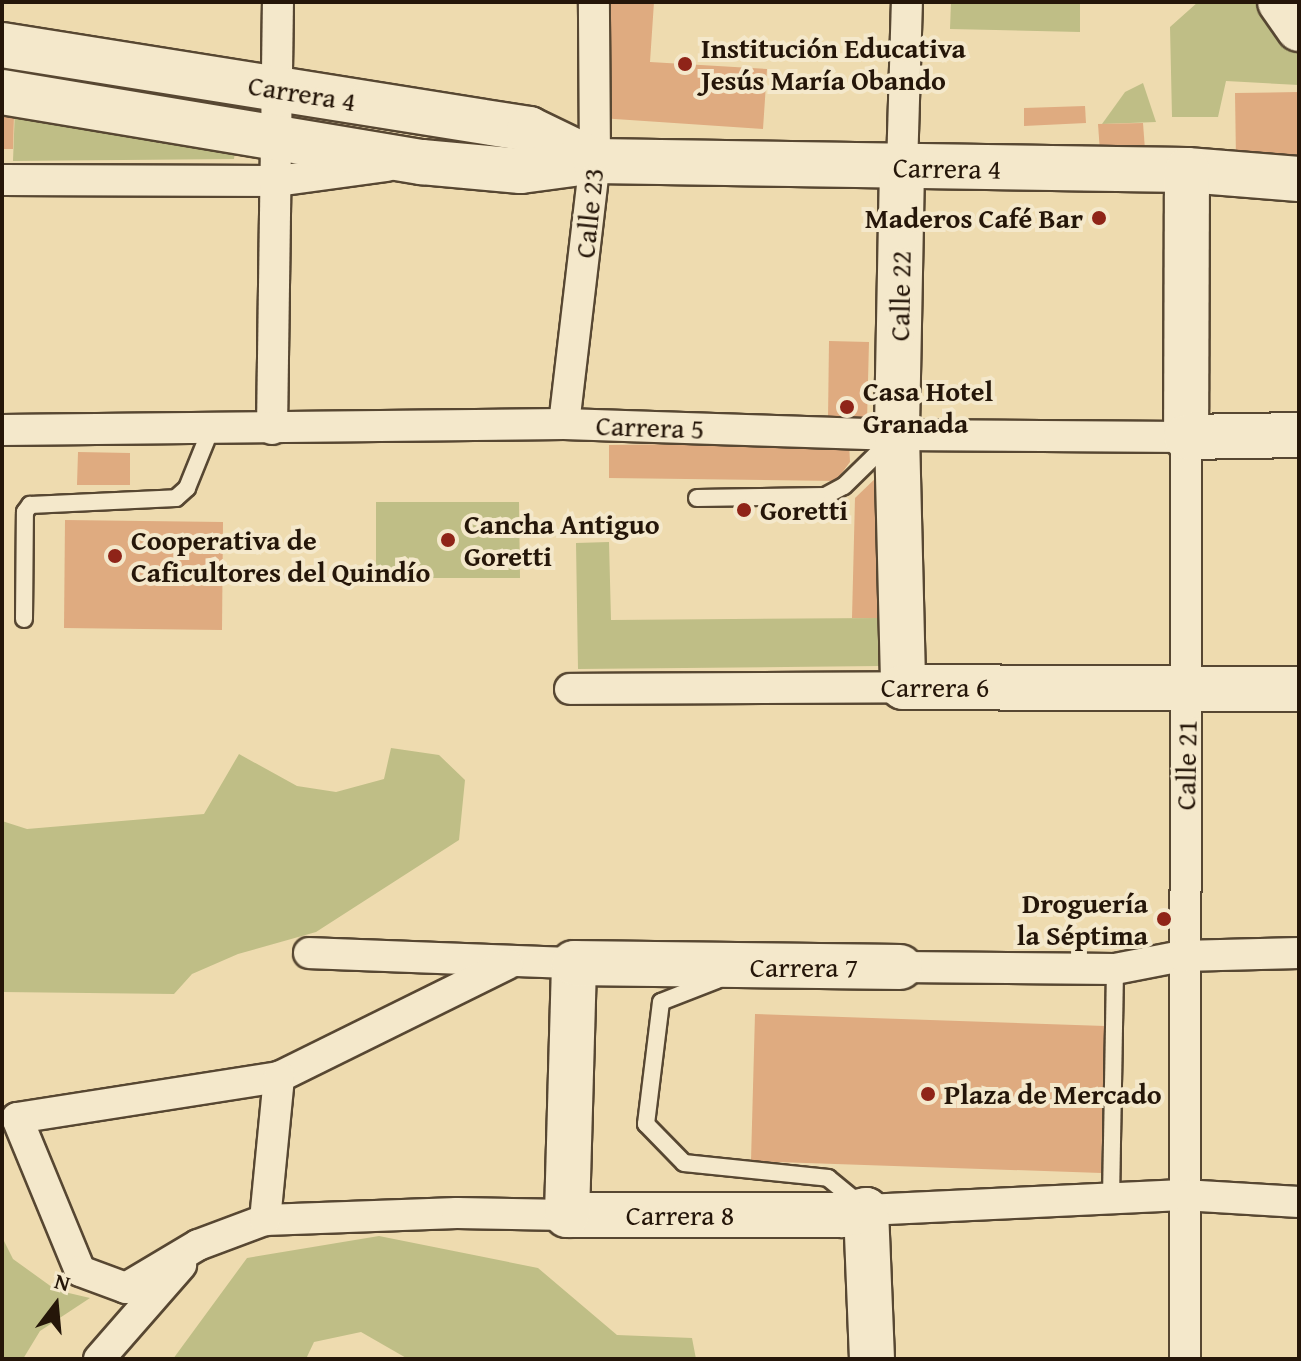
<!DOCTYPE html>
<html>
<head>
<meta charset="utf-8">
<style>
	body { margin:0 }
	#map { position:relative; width:1301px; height:1361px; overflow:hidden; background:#eedbaf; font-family:"Gentium Book Plus",serif }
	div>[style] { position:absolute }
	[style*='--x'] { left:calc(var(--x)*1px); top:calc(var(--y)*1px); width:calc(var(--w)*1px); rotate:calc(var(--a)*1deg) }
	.green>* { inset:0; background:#bfbe86 }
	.building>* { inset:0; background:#dfab80 }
	.roads { filter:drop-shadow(2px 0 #574732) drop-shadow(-2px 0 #574732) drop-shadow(0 2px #574732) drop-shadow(0 -2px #574732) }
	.lane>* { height:16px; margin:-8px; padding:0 8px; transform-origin:8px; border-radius:8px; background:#f4e8cb }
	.street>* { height:30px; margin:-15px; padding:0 15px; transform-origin:15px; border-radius:15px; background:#f4e8cb }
	.secondary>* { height:44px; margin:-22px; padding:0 22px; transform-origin:22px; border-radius:22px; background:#f4e8cb }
	.dots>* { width:22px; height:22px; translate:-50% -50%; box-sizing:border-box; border:4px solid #f4e8cb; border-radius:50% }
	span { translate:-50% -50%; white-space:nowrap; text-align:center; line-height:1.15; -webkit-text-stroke:8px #f4e8cb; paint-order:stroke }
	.poi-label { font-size:28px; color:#251609; font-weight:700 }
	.left { translate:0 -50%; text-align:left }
	.right { translate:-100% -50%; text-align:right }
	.street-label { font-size:28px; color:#251609 }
	.frame { position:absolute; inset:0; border:4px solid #251609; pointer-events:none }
	.north { position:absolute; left:16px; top:1265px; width:80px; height:80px; -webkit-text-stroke:6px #f4e8cb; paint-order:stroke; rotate:16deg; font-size:22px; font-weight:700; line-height:32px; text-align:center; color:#251609 }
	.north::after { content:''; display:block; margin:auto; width:28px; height:36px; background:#251609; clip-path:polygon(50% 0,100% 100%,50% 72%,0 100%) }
</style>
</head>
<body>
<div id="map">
	<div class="green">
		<i style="clip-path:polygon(951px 2px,1080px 2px,1080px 32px,950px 29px)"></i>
		<i style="clip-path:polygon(1198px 2px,1262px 2px,1299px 46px,1299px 85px,1226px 81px,1218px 117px,1172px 117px,1170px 27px)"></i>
		<i style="clip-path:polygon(1143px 83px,1156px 122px,1102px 124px,1125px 92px)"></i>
		<i style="clip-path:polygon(15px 108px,236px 143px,234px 159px,13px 161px)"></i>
		<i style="clip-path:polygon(376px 502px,519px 502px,520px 578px,376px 578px)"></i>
		<i style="clip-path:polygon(609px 542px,611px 620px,879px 618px,880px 666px,578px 669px,576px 543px)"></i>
		<i style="clip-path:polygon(391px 748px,439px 755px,465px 780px,459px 840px,316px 932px,238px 954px,192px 974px,174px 994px,2px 992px,2px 821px,27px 829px,204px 814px,239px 754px,297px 786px,336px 792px,384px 779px)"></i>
		<i style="clip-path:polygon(379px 1236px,538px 1268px,617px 1335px,692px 1338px,696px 1359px,408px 1359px,361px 1332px,314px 1342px,306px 1359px,173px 1359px,247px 1258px)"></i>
		<i style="clip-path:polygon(2px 1237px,13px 1259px,56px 1290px,90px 1298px,40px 1331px,23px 1359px,2px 1359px)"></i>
	</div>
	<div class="building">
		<i style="clip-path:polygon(608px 2px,654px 2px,650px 62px,767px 69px,763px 129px,600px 118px)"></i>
		<i style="clip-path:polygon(1299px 92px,1299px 158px,1236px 159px,1235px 93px)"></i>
		<i style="clip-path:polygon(1085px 106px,1086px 123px,1024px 126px,1024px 108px)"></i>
		<i style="clip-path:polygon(2px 114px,14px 115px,13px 149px,2px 149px)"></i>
		<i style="clip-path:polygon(1143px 123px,1145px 150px,1100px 152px,1098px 124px)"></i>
		<i style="clip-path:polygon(829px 341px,869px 342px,867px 420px,828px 419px)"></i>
		<i style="clip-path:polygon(849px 442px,850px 462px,836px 481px,609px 478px,609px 445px)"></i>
		<i style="clip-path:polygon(78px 452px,130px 453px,130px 485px,77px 485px)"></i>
		<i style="clip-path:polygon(880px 474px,879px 618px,852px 618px,855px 498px)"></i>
		<i style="clip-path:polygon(65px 520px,223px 522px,222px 630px,64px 628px)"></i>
		<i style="clip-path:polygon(755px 1014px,1105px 1026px,1101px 1173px,751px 1161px)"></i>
	</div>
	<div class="roads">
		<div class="lane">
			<i style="--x:697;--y:498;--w:128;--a:-0.9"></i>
			<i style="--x:825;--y:496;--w:21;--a:-28"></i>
			<i style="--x:844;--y:486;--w:64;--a:-44.4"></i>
			<i style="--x:24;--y:619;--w:107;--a:-89.5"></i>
			<i style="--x:25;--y:512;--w:9;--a:-54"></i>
			<i style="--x:30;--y:505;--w:146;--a:-2.7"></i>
			<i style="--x:176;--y:498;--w:15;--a:-42"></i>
			<i style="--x:187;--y:488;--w:67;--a:-68"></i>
			<i style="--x:717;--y:980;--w:60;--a:158.6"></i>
			<i style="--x:661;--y:1002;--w:123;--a:97"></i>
			<i style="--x:646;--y:1124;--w:54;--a:45.7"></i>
			<i style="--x:684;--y:1163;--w:145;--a:5.9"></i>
			<i style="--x:828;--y:1178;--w:43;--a:39.3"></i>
			<i style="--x:1111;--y:1199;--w:230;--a:-89"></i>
		</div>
		<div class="street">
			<i style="--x:902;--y:168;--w:166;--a:-88.3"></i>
			<i style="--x:2;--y:180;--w:275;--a:0.2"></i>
			<i style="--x:277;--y:181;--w:111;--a:-7.8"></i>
			<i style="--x:564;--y:424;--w:265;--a:-83.3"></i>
			<i style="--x:595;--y:161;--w:159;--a:-90.4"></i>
			<i style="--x:272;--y:429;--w:427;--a:-89.2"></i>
			<i style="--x:2;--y:430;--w:562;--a:-0.61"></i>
			<i style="--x:564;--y:424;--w:333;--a:1.9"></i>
			<i style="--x:897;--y:435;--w:289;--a:0.4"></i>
			<i style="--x:1186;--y:437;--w:922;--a:90.06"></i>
			<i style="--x:570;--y:689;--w:333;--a:-0.3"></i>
			<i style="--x:309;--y:953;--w:265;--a:2.2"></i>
			<i style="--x:900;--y:967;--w:215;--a:0.5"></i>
			<i style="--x:1115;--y:969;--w:68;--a:-11"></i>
			<i style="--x:1182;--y:956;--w:117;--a:-1.5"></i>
			<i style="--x:17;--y:1118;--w:165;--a:67.6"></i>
			<i style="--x:80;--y:1271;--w:49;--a:20.3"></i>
			<i style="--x:126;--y:1288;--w:84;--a:-30.8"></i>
			<i style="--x:198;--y:1245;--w:72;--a:-20.5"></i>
			<i style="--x:265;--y:1220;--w:192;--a:-2.1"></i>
			<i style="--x:457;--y:1213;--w:110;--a:1"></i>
			<i style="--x:17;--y:1118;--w:265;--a:-8.9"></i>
			<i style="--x:279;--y:1077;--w:255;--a:-26.3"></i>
			<i style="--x:866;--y:1210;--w:317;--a:-2.7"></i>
			<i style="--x:1183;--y:1195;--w:116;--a:3.5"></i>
			<i style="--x:265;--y:1220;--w:144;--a:-84.4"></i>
			<i style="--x:99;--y:1359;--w:125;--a:-48.9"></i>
		</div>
		<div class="secondary">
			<i style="--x:1280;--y:2;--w:33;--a:55"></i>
			<i style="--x:2;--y:45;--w:534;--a:9.06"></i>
			<i style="--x:529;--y:129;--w:73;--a:25.9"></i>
			<i style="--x:2;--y:92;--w:426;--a:9.5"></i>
			<i style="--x:422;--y:162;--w:99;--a:5.2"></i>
			<i style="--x:521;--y:171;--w:75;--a:-7.7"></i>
			<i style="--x:595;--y:161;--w:592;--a:0.87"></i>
			<i style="--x:1187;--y:170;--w:112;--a:4.6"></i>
			<i style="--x:902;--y:168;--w:267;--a:91.1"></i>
			<i style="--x:897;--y:435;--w:252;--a:88.6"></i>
			<i style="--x:903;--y:687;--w:396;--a:0.3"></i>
			<i style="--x:1187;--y:170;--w:267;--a:90.2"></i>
			<i style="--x:1186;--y:437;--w:113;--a:-1"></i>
			<i style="--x:872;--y:1359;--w:149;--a:-92.3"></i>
			<i style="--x:866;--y:1210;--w:25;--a:168"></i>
			<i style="--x:842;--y:1215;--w:275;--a:180"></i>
			<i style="--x:567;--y:1215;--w:252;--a:-88.4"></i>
			<i style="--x:574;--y:963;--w:326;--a:0.7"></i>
		</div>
	</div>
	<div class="dots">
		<i style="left:685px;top:64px;background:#8f2418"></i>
		<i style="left:1099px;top:218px;background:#8f2418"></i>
		<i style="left:847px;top:407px;background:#8f2418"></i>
		<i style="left:744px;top:510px;background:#8f2418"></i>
		<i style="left:448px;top:540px;background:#8f2418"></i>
		<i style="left:115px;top:556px;background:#8f2418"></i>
		<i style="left:1164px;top:919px;background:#8f2418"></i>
		<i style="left:928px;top:1094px;background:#8f2418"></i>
	</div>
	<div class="poi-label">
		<span class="left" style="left:701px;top:64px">Institución Educativa<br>Jesús María Obando</span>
		<span class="right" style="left:1083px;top:218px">Maderos Café Bar</span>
		<span class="left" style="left:863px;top:407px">Casa Hotel<br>Granada</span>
		<span class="left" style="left:760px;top:510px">Goretti</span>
		<span class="left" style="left:464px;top:540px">Cancha Antiguo<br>Goretti</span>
		<span class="left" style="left:131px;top:556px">Cooperativa de<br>Caficultores del Quindío</span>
		<span class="right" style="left:1148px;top:919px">Droguería<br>la Séptima</span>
		<span class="left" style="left:944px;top:1094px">Plaza de Mercado</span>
	</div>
	<div class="street-label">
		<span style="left:302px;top:93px;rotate:9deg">Carrera 4</span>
		<span style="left:947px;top:168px;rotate:1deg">Carrera 4</span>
		<span style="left:589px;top:213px;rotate:-84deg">Calle 23</span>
		<span style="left:900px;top:296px;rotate:-89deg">Calle 22</span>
		<span style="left:650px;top:427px;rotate:2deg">Carrera 5</span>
		<span style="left:935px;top:687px">Carrera 6</span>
		<span style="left:1186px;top:765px;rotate:-89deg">Calle 21</span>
		<span style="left:804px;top:967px">Carrera 7</span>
		<span style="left:680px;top:1215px">Carrera 8</span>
	</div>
	<div class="frame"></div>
	<div class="north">N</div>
</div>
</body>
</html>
